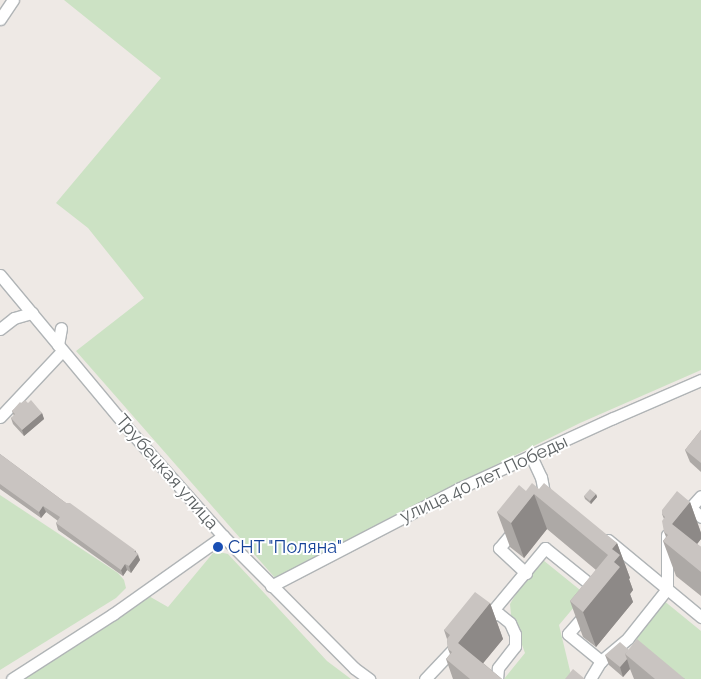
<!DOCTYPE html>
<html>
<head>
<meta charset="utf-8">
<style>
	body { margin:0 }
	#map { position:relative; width:701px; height:679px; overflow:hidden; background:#eee9e5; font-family:Raleway,sans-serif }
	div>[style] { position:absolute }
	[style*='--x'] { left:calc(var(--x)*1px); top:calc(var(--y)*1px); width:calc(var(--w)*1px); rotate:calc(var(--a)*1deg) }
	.green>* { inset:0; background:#cce2c4 }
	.roads { filter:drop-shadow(1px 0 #b0b4b6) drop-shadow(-1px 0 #b0b4b6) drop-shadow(0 1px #b0b4b6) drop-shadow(0 -1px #b0b4b6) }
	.minor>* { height:11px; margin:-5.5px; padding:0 5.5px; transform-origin:5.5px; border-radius:5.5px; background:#fff }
	.wall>* { inset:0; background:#ada9a6 }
	.shaded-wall>* { inset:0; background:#8d8987 }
	.building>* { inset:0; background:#c9c4c1 }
	.dots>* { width:14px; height:14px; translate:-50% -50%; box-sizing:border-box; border:2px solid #fff; border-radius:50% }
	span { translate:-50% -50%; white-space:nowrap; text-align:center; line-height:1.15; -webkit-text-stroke:4px #fff; paint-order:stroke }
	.street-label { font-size:18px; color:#5d6264 }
	.transit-label { font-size:18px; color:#164399 }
	.left { translate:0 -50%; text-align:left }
</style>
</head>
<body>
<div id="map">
	<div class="green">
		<i style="clip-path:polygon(64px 0,701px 0,701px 370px,580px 423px,393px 516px,276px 579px,76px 351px,144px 298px,88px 228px,56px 203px,161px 78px)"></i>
		<i style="clip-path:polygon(0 495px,118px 573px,124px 580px,126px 588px,116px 598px,0 670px)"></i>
		<i style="clip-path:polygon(219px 552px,228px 554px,327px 661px,351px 679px,21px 679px,147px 595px,168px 607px,213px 553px)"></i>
		<i style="clip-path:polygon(543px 560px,585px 594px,559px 625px,572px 679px,504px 679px,525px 653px,511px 615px,510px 604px,517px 592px)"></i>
		<i style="clip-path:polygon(663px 600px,701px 631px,701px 679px,684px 679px,633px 637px)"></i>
	</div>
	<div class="roads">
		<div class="minor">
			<i style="--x:0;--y:19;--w:23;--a:-56"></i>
			<i style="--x:0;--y:275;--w:203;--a:50.2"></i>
			<i style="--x:130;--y:431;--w:140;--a:48.5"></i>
			<i style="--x:223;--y:536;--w:186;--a:45.2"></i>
			<i style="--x:354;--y:668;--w:19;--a:36"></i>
			<i style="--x:0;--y:329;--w:18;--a:-38"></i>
			<i style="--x:14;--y:318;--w:19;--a:-16"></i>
			<i style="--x:58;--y:345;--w:17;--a:-80"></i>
			<i style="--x:0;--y:417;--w:91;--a:-46.8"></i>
			<i style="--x:531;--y:456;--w:23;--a:65"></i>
			<i style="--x:541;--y:477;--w:20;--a:79"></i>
			<i style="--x:690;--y:507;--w:15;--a:42"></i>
			<i style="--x:682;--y:517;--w:28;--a:-48"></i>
			<i style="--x:516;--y:528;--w:26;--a:130"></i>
			<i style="--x:499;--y:548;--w:37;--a:43"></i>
			<i style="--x:608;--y:540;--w:121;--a:39.6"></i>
			<i style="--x:271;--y:586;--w:213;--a:-27.4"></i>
			<i style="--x:460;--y:488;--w:168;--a:-24.6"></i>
			<i style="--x:613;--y:418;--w:96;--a:-23.4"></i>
			<i style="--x:587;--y:612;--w:29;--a:131"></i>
			<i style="--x:568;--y:634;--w:43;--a:39.3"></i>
			<i style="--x:490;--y:614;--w:86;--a:-50.2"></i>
			<i style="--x:545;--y:548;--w:67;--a:38.9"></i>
			<i style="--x:487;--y:615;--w:12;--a:-5"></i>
			<i style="--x:499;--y:614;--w:14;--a:39"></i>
			<i style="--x:510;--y:623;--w:12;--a:66"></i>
			<i style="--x:515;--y:634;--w:12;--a:90"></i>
			<i style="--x:515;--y:646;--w:28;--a:128"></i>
			<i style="--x:498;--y:668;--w:11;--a:95"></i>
			<i style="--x:12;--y:679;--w:120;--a:-32.8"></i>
			<i style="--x:113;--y:614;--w:135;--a:-35.3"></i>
			<i style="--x:425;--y:679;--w:51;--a:-46.6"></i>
			<i style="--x:590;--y:679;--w:21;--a:-59"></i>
			<i style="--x:601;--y:661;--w:35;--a:-40"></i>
			<i style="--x:628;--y:638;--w:63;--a:-51.5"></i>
			<i style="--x:667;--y:589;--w:54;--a:-90"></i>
		</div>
	</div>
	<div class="wall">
		<i style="clip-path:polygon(21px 403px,28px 403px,42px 413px,44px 419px,24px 436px,13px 424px,11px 418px,14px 416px,12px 411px)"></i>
		<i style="clip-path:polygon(701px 430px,701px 472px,690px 462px,685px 450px)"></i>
		<i style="clip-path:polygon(0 454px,66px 503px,138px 554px,140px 560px,131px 573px,127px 570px,123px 576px,58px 530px,56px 523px,58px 521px,46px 512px,41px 518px,0 489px)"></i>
		<i style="clip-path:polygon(539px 489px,617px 543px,630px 578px,629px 579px,633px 590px,630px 594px,633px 602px,596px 647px,583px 637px,570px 601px,596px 570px,547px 529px,524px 558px,510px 547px,497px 512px,526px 491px)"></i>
		<i style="clip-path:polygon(596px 494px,597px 497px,591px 504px,585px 499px,584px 496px)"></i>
		<i style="clip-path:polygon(690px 502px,701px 533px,701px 539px,697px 544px,701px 547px,701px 596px,676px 576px,663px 541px,666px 537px,664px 532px,664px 519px,662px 514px)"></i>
		<i style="clip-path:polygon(490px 603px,503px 639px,483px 663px,502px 679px,453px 679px,446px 659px,450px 654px,448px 649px,447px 639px,444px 630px)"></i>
		<i style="clip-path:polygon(629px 650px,685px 679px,634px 679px,630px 669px,623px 677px,609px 665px,605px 655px)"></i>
	</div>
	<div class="shaded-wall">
		<i style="clip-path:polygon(42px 413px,44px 419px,24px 436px,22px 430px)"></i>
		<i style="clip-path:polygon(534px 494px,547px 529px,524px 558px,511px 523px)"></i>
		<i style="clip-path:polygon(596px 494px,597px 497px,591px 504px,590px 501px)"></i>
		<i style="clip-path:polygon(690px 502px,701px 533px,701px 539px,685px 559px,672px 524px)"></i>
		<i style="clip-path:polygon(43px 506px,46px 512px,41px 518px,39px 512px)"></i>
		<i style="clip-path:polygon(617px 543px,630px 578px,629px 579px,633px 590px,630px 594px,633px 602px,596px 647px,583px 612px,614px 562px,612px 549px)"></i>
		<i style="clip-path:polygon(135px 550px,140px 560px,131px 573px,129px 566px)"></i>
		<i style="clip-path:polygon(125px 564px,127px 570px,123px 576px,121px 570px)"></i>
		<i style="clip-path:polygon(490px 603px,503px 639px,471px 678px,458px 643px)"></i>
		<i style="clip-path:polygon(627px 659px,630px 669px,623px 677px,620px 667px)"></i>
	</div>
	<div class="building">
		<i style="clip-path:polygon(25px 400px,28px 403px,31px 400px,42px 413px,22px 430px,11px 418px,15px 414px,12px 411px,20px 402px,21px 403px)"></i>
		<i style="clip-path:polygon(701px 430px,701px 463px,685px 450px)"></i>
		<i style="clip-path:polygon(0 454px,66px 503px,70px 503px,135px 550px,134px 551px,138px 554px,129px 566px,125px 564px,121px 570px,56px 523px,60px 517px,43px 506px,39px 512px,0 484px)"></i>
		<i style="clip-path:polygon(532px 483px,539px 489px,544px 483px,617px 543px,612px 549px,620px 555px,614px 562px,620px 567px,583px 612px,570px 601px,608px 555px,534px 494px,511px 523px,497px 512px,519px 485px,526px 491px)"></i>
		<i style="clip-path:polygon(590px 489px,596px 494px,590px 501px,584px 496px)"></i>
		<i style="clip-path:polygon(677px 491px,690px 502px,672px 524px,701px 547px,701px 572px,663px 541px,668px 535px,664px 532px,662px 521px,665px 517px,662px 514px,662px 510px)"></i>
		<i style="clip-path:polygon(475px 592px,490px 603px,458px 643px,502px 679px,470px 679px,446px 659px,452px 652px,448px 649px,447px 639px,450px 635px,444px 630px)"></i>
		<i style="clip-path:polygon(637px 639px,685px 679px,655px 679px,625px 654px)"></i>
		<i style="clip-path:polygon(620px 642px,629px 650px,625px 654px,627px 659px,620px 667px,605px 655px)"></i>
		<i style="clip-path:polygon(573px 669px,585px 679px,565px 679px)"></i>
	</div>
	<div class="dots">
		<i style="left:218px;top:547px;background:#1a4fb4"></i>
	</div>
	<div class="street-label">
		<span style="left:167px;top:472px;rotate:49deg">Трубецкая улица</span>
		<span style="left:484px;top:479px;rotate:-25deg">улица 40 лет Победы</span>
	</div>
	<div class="transit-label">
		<span class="left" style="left:228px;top:547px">СНТ "Поляна"</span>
	</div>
</div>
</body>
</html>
